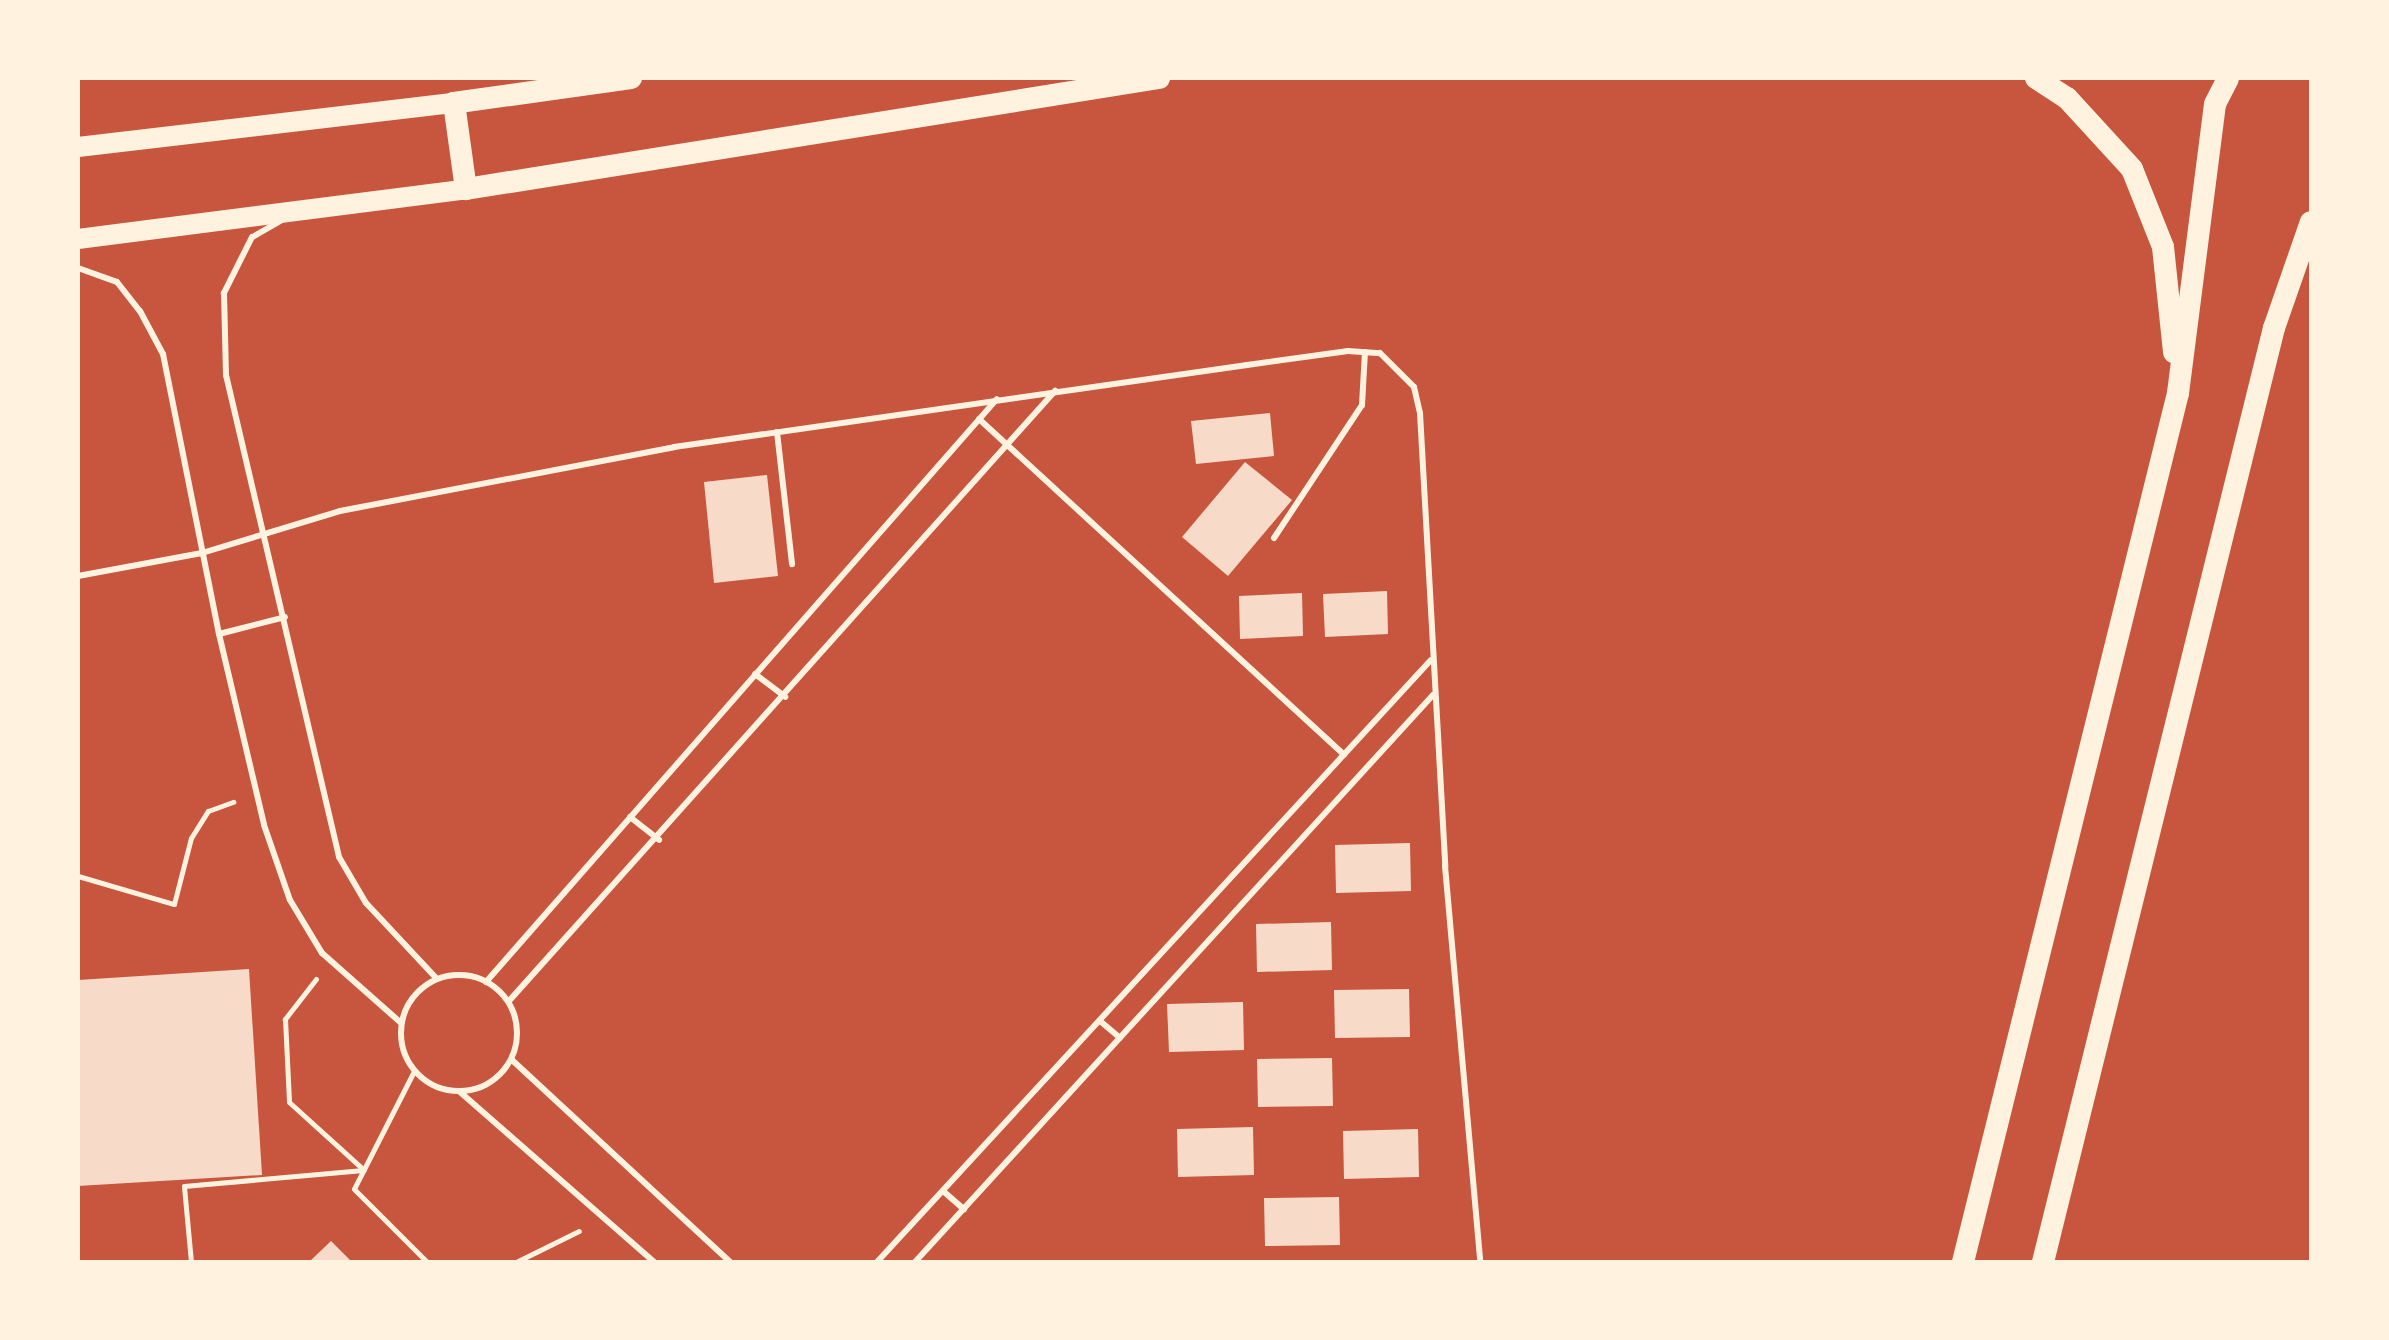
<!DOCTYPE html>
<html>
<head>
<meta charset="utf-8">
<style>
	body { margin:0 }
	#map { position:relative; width:2389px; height:1340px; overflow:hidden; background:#c8553d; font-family:"IBM Plex Sans",sans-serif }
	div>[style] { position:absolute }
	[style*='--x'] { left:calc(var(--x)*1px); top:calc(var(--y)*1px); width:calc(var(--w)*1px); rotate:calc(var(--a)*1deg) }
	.building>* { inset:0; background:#f7dbc8 }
	.path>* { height:5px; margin:-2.5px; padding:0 2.5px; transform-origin:2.5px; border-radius:2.5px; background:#fff3e0 }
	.service>* { height:6px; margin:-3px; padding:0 3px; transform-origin:3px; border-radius:3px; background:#fff3e0 }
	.service>.ring { margin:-3px; padding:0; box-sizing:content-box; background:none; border:6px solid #fff3e0; border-radius:50% }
	.primary>* { height:20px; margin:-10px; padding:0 10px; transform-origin:10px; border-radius:10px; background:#fff3e0 }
	.trunk>* { height:22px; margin:-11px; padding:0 11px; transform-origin:11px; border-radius:11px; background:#fff3e0 }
	span { translate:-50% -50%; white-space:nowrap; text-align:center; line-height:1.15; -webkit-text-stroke:8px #fff3e0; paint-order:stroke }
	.frame { position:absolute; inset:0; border:80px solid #fff3e0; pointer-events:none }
</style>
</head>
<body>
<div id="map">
	<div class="building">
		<i style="clip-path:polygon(1270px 413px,1274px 456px,1196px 464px,1191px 421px)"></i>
		<i style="clip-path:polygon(1245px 462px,1292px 500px,1228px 576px,1182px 537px)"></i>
		<i style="clip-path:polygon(767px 475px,778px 576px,714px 583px,704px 482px)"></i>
		<i style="clip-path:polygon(1387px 591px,1388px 634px,1325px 637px,1323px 594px)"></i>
		<i style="clip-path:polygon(1302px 593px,1303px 636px,1240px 639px,1239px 596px)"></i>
		<i style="clip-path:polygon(1410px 843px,1411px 891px,1336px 893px,1335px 845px)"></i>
		<i style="clip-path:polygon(1331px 922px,1332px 970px,1257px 972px,1256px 924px)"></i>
		<i style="clip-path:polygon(249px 969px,262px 1175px,78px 1186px,78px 980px)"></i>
		<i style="clip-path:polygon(1409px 989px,1410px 1037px,1335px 1038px,1334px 990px)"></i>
		<i style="clip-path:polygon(1243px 1002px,1244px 1050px,1169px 1052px,1167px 1004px)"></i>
		<i style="clip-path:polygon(1332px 1058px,1333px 1106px,1258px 1107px,1257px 1059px)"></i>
		<i style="clip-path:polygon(1253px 1127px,1254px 1175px,1178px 1177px,1177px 1129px)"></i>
		<i style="clip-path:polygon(1418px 1129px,1419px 1177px,1344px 1179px,1343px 1131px)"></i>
		<i style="clip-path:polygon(1339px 1197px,1340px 1245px,1265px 1246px,1264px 1198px)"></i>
		<i style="clip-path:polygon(331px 1241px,352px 1262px,309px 1262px)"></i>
	</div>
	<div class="path">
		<i style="--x:78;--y:876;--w:100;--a:16.3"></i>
		<i style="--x:174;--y:904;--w:68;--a:-75.6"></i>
		<i style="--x:191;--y:838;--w:32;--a:-58"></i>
		<i style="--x:208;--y:811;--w:27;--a:-20"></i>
		<i style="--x:316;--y:979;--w:51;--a:127.8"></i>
		<i style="--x:285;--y:1019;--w:83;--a:87.2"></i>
		<i style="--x:289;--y:1102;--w:101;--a:42.2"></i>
		<i style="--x:414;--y:1071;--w:132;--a:117"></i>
		<i style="--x:354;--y:1189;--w:103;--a:45"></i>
		<i style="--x:191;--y:1262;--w:76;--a:-95.3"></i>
		<i style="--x:184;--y:1186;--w:180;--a:-5.1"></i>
		<i style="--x:516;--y:1262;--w:70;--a:-26.2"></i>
	</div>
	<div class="service">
		<i style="--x:282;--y:220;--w:34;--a:150"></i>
		<i style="--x:252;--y:237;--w:63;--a:116.6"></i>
		<i style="--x:224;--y:293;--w:82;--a:88.6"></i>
		<i style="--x:226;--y:375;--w:495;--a:76.8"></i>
		<i style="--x:339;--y:857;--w:53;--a:59.6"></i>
		<i style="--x:366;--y:903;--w:104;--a:46.9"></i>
		<i style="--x:78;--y:268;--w:41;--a:19.7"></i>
		<i style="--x:117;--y:282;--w:37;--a:52"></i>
		<i style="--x:140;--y:311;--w:49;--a:61.9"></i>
		<i style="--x:163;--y:354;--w:286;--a:78.7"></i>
		<i style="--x:219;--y:634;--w:196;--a:76.7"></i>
		<i style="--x:264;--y:825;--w:79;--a:70.9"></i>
		<i style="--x:290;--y:900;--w:62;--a:58.9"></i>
		<i style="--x:322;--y:953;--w:106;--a:41.5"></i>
		<i style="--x:979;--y:419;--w:496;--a:42.6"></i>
		<i style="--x:777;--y:432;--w:133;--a:83.5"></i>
		<i style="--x:1274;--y:538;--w:159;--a:-56.5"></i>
		<i style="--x:1362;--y:405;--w:53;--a:-86.8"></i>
		<i style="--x:78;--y:576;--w:126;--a:-10.5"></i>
		<i style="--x:202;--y:553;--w:144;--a:-16.9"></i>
		<i style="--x:340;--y:511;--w:340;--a:-10.8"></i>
		<i style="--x:674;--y:447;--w:579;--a:-8.14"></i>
		<i style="--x:1247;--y:365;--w:102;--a:-7.9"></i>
		<i style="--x:1348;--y:351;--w:32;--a:4"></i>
		<i style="--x:1380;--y:353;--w:48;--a:45"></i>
		<i style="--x:1414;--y:387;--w:27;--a:77"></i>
		<i style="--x:1420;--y:413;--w:454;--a:86.8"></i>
		<i style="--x:1445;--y:866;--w:398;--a:84.9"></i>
		<i style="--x:219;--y:634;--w:68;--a:-14.4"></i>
		<i style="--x:755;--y:674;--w:38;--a:37"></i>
		<i style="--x:630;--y:817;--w:37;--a:38"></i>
		<i class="ring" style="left:401px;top:975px;width:110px;height:110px"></i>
		<i style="--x:486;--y:982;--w:775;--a:-48.77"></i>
		<i style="--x:509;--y:1001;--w:819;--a:-48.17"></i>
		<i style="--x:1100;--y:1021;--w:26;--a:40"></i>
		<i style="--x:512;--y:1060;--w:297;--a:42.8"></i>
		<i style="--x:460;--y:1092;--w:258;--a:41.2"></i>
		<i style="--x:943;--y:1191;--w:28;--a:41"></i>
		<i style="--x:877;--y:1262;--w:818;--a:-47.38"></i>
		<i style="--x:915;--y:1262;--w:768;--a:-47.59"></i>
	</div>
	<div class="primary">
		<i style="--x:78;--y:147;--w:379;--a:-6.7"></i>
		<i style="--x:78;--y:239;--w:391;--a:-7.3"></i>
	</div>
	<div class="trunk">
		<i style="--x:631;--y:78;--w:179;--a:172"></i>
		<i style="--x:454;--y:103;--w:87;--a:82.1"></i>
		<i style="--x:466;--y:189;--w:702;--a:-9.1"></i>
		<i style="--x:2036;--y:78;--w:37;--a:33"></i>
		<i style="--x:2067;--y:98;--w:96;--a:47.5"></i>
		<i style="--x:2132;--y:169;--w:84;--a:68.3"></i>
		<i style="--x:2163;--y:247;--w:106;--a:84"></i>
		<i style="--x:1963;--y:1262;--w:895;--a:-76.1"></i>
		<i style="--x:2178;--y:393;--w:291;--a:-82.7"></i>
		<i style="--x:2215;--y:104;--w:29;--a:-63"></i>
		<i style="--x:2043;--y:1262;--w:962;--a:-76.11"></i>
		<i style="--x:2274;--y:328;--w:112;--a:-70.8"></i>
	</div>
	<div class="frame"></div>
</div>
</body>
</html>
